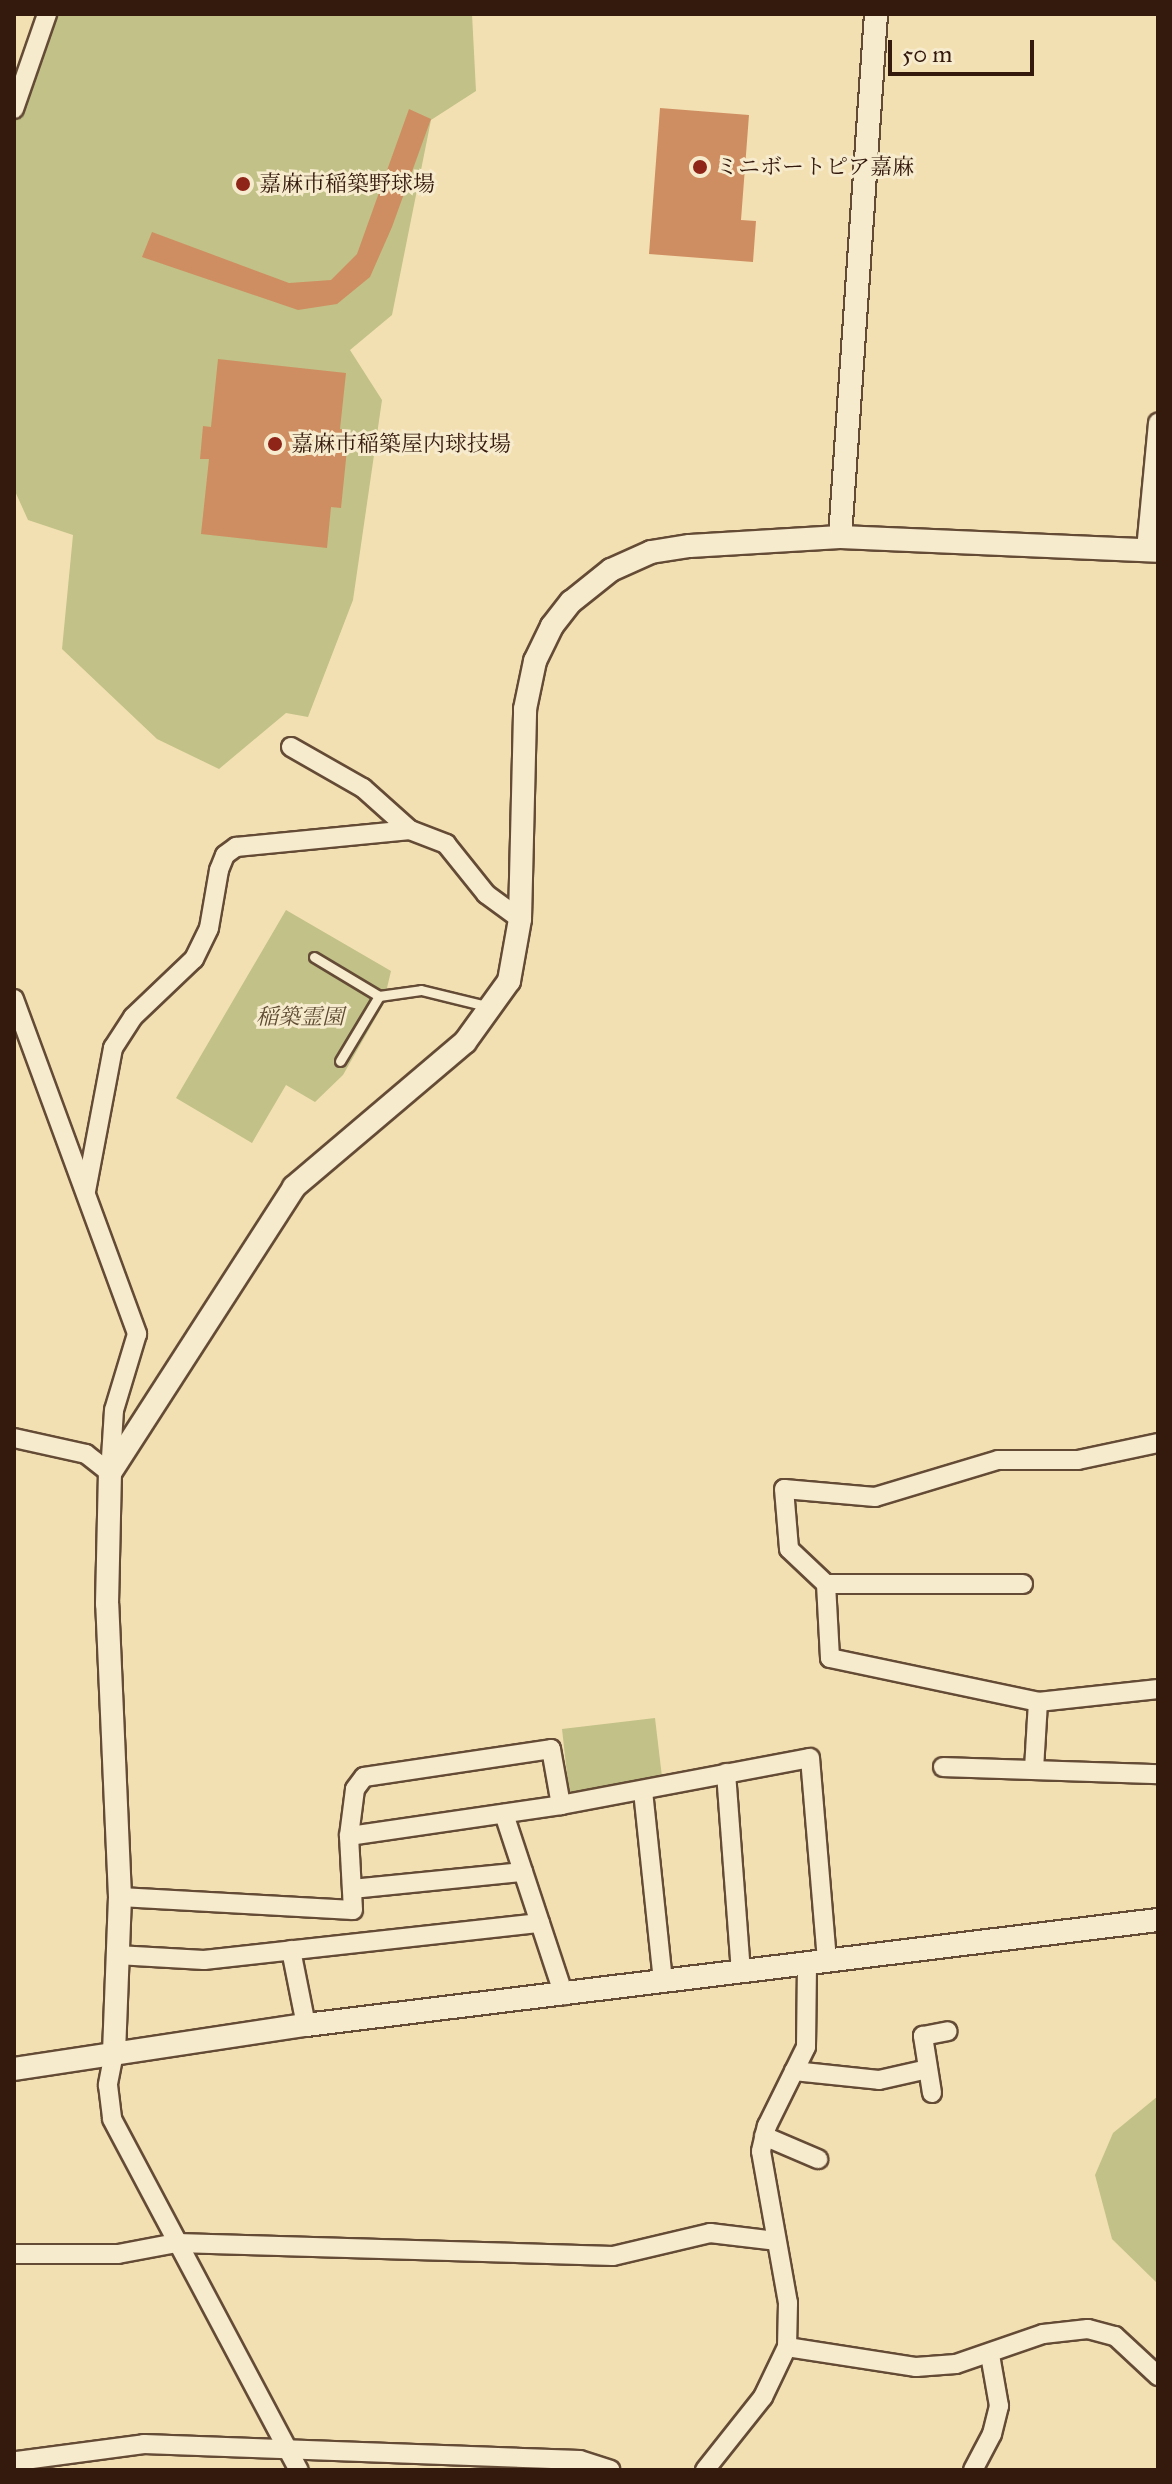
<!DOCTYPE html>
<html>
<head>
<meta charset="utf-8">
<style>
	body { margin:0 }
	#map { position:relative; width:1172px; height:2484px; overflow:hidden; background:#f3e0b2; font-family:"IM FELL Great Primer","Noto Serif JP",serif }
	div>[style] { position:absolute }
	[style*='--x'] { left:calc(var(--x)*1px); top:calc(var(--y)*1px); width:calc(var(--w)*1px); rotate:calc(var(--a)*1deg) }
	.green>* { inset:0; background:#c1c188 }
	.building>* { inset:0; background:#cf8e61 }
	.roads { filter:drop-shadow(2px 0 #644b36) drop-shadow(-2px 0 #644b36) drop-shadow(0 2px #644b36) drop-shadow(0 -2px #644b36) }
	.service>* { height:9px; margin:-4.5px; padding:0 4.5px; transform-origin:4.5px; border-radius:4.5px; background:#f7ebcd }
	.minor>* { height:18px; margin:-9px; padding:0 9px; transform-origin:9px; border-radius:9px; background:#f7ebcd }
	.tertiary>* { height:22px; margin:-11px; padding:0 11px; transform-origin:11px; border-radius:11px; background:#f7ebcd }
	.dots>* { width:22px; height:22px; translate:-50% -50%; box-sizing:border-box; border:4px solid #f7ebcd; border-radius:50% }
	span { translate:-50% -50%; white-space:nowrap; text-align:center; line-height:1.15; -webkit-text-stroke:6px #f7ebcd; paint-order:stroke }
	.poi-label { font-size:22px; color:#34190d }
	.left { translate:0 -50%; text-align:left }
	.park-label { font-size:22px; color:#5e4b32; font-style:italic }
	.frame { position:absolute; inset:0; border:16px solid #34190d; pointer-events:none }
	.scale { position:absolute; left:888px; top:40px; width:146px; height:36px; box-sizing:border-box; border:4px solid #34190d; border-top:0; padding-left:10px; font-size:24px; line-height:28px; white-space:nowrap; color:#34190d; -webkit-text-stroke:6px #f7ebcd; paint-order:stroke }
</style>
</head>
<body>
<div id="map">
	<div class="green">
		<i style="clip-path:polygon(48px 14px,472px 14px,476px 91px,431px 120px,392px 315px,350px 350px,382px 400px,353px 600px,308px 717px,286px 713px,219px 769px,157px 739px,62px 649px,73px 535px,28px 520px,14px 489px,14px 115px)"></i>
		<i style="clip-path:polygon(286px 910px,391px 971px,383px 1005px,343px 1075px,315px 1102px,286px 1085px,252px 1143px,176px 1098px)"></i>
		<i style="clip-path:polygon(655px 1718px,662px 1777px,569px 1792px,562px 1729px)"></i>
		<i style="clip-path:polygon(1158px 2096px,1158px 2284px,1112px 2239px,1095px 2175px,1113px 2133px)"></i>
	</div>
	<div class="building">
		<i style="clip-path:polygon(660px 108px,749px 115px,741px 220px,756px 221px,753px 262px,649px 254px)"></i>
		<i style="clip-path:polygon(409px 109px,431px 119px,392px 227px,370px 277px,337px 304px,298px 310px,142px 257px,152px 232px,289px 283px,331px 280px,357px 254px)"></i>
		<i style="clip-path:polygon(218px 359px,346px 373px,340px 429px,349px 430px,341px 508px,331px 507px,327px 548px,201px 534px,209px 459px,200px 459px,203px 426px,211px 427px)"></i>
	</div>
	<div class="roads">
		<div class="service">
			<i style="--x:314;--y:957;--w:76;--a:31"></i>
			<i style="--x:340;--y:1061;--w:76;--a:-59"></i>
			<i style="--x:379;--y:996;--w:42;--a:-8.1"></i>
			<i style="--x:421;--y:990;--w:71;--a:13.8"></i>
		</div>
		<div class="minor">
			<i style="--x:14;--y:109;--w:101;--a:-70.8"></i>
			<i style="--x:1146;--y:550;--w:128;--a:-84.6"></i>
			<i style="--x:291;--y:747;--w:83;--a:29.7"></i>
			<i style="--x:363;--y:788;--w:63;--a:41.8"></i>
			<i style="--x:14;--y:999;--w:357;--a:69.8"></i>
			<i style="--x:137;--y:1334;--w:79;--a:106.8"></i>
			<i style="--x:114;--y:1410;--w:63;--a:93.6"></i>
			<i style="--x:86;--y:1191;--w:146;--a:-79.3"></i>
			<i style="--x:113;--y:1048;--w:37;--a:-57"></i>
			<i style="--x:133;--y:1017;--w:84;--a:-43.6"></i>
			<i style="--x:194;--y:959;--w:34;--a:-64"></i>
			<i style="--x:209;--y:928;--w:59;--a:-80.2"></i>
			<i style="--x:219;--y:870;--w:16;--a:-68"></i>
			<i style="--x:225;--y:855;--w:14;--a:-36"></i>
			<i style="--x:236;--y:847;--w:175;--a:-5.6"></i>
			<i style="--x:410;--y:830;--w:39;--a:21"></i>
			<i style="--x:446;--y:844;--w:64;--a:51.3"></i>
			<i style="--x:486;--y:894;--w:42;--a:36.3"></i>
			<i style="--x:14;--y:1438;--w:74;--a:12.5"></i>
			<i style="--x:86;--y:1454;--w:31;--a:38"></i>
			<i style="--x:1158;--y:1443;--w:82;--a:168"></i>
			<i style="--x:1078;--y:1460;--w:80;--a:180"></i>
			<i style="--x:998;--y:1460;--w:128;--a:163.3"></i>
			<i style="--x:875;--y:1497;--w:91;--a:-175"></i>
			<i style="--x:784;--y:1489;--w:60;--a:85.2"></i>
			<i style="--x:789;--y:1549;--w:51;--a:43.4"></i>
			<i style="--x:826;--y:1584;--w:74;--a:86.9"></i>
			<i style="--x:830;--y:1658;--w:213;--a:11.9"></i>
			<i style="--x:1038;--y:1702;--w:121;--a:-6.2"></i>
			<i style="--x:826;--y:1584;--w:197;--a:0"></i>
			<i style="--x:943;--y:1767;--w:215;--a:1.9"></i>
			<i style="--x:1034;--y:1769;--w:67;--a:-86.6"></i>
			<i style="--x:726;--y:1773;--w:200;--a:85.7"></i>
			<i style="--x:643;--y:1791;--w:191;--a:84"></i>
			<i style="--x:504;--y:1814;--w:191;--a:71.7"></i>
			<i style="--x:349;--y:1836;--w:47;--a:-82.7"></i>
			<i style="--x:355;--y:1789;--w:15;--a:-53"></i>
			<i style="--x:364;--y:1777;--w:189;--a:-8.5"></i>
			<i style="--x:551;--y:1749;--w:57;--a:79.9"></i>
			<i style="--x:352;--y:1889;--w:172;--a:-5.7"></i>
			<i style="--x:120;--y:1897;--w:233;--a:3.2"></i>
			<i style="--x:353;--y:1910;--w:74;--a:-93.1"></i>
			<i style="--x:349;--y:1836;--w:214;--a:-8.3"></i>
			<i style="--x:561;--y:1805;--w:253;--a:-10.7"></i>
			<i style="--x:810;--y:1758;--w:205;--a:85.2"></i>
			<i style="--x:291;--y:1950;--w:76;--a:78.7"></i>
			<i style="--x:117;--y:1955;--w:87;--a:3.3"></i>
			<i style="--x:204;--y:1960;--w:338;--a:-6.3"></i>
			<i style="--x:114;--y:2053;--w:33;--a:101"></i>
			<i style="--x:108;--y:2085;--w:34;--a:83"></i>
			<i style="--x:112;--y:2119;--w:398;--a:62"></i>
			<i style="--x:794;--y:2071;--w:85;--a:6"></i>
			<i style="--x:879;--y:2080;--w:50;--a:-12.7"></i>
			<i style="--x:932;--y:2093;--w:58;--a:-99"></i>
			<i style="--x:923;--y:2036;--w:25;--a:-11"></i>
			<i style="--x:764;--y:2136;--w:59;--a:23.1"></i>
			<i style="--x:14;--y:2254;--w:104;--a:0"></i>
			<i style="--x:118;--y:2254;--w:60;--a:-10.6"></i>
			<i style="--x:177;--y:2243;--w:436;--a:1.7"></i>
			<i style="--x:613;--y:2256;--w:100;--a:-13.3"></i>
			<i style="--x:710;--y:2233;--w:66;--a:6.9"></i>
			<i style="--x:787;--y:2347;--w:131;--a:8.8"></i>
			<i style="--x:916;--y:2367;--w:40;--a:-4.3"></i>
			<i style="--x:956;--y:2364;--w:92;--a:-19"></i>
			<i style="--x:1043;--y:2334;--w:45;--a:-6.3"></i>
			<i style="--x:1088;--y:2329;--w:28;--a:15"></i>
			<i style="--x:1115;--y:2336;--w:59;--a:42.9"></i>
			<i style="--x:17;--y:2461;--w:128;--a:-7.6"></i>
			<i style="--x:144;--y:2444;--w:436;--a:2.1"></i>
			<i style="--x:580;--y:2460;--w:32;--a:18"></i>
			<i style="--x:705;--y:2470;--w:93;--a:-51.5"></i>
			<i style="--x:763;--y:2397;--w:55;--a:-64.4"></i>
			<i style="--x:787;--y:2347;--w:44;--a:-88.7"></i>
			<i style="--x:788;--y:2303;--w:154;--a:-100.1"></i>
			<i style="--x:761;--y:2151;--w:26;--a:-77"></i>
			<i style="--x:767;--y:2126;--w:88;--a:-63.7"></i>
			<i style="--x:806;--y:2047;--w:82;--a:-89.3"></i>
			<i style="--x:973;--y:2470;--w:41;--a:-62.2"></i>
			<i style="--x:992;--y:2434;--w:29;--a:-76"></i>
			<i style="--x:999;--y:2406;--w:52;--a:-100"></i>
		</div>
		<div class="tertiary">
			<i style="--x:840;--y:537;--w:524;--a:-86.06"></i>
			<i style="--x:114;--y:2053;--w:156;--a:-87.8"></i>
			<i style="--x:120;--y:1897;--w:293;--a:-92.5"></i>
			<i style="--x:107;--y:1604;--w:131;--a:-88.7"></i>
			<i style="--x:110;--y:1473;--w:340;--a:-57.2"></i>
			<i style="--x:294;--y:1187;--w:224;--a:-40.3"></i>
			<i style="--x:465;--y:1042;--w:75;--a:-54.2"></i>
			<i style="--x:509;--y:981;--w:63;--a:-79.9"></i>
			<i style="--x:520;--y:919;--w:210;--a:-88.6"></i>
			<i style="--x:525;--y:709;--w:49;--a:-78.2"></i>
			<i style="--x:535;--y:661;--w:39;--a:-64"></i>
			<i style="--x:552;--y:626;--w:31;--a:-52"></i>
			<i style="--x:571;--y:602;--w:51;--a:-38.7"></i>
			<i style="--x:611;--y:570;--w:44;--a:-24.2"></i>
			<i style="--x:651;--y:552;--w:39;--a:-9"></i>
			<i style="--x:690;--y:546;--w:150;--a:-3.4"></i>
			<i style="--x:840;--y:537;--w:318;--a:2.5"></i>
			<i style="--x:14;--y:2069;--w:295;--a:-8.6"></i>
			<i style="--x:306;--y:2025;--w:858;--a:-7.03"></i>
		</div>
	</div>
	<div class="dots">
		<i style="left:700px;top:167px;background:#8f2418"></i>
		<i style="left:243px;top:184px;background:#8f2418"></i>
		<i style="left:275px;top:444px;background:#8f2418"></i>
	</div>
	<div class="poi-label">
		<span class="left" style="left:716px;top:167px">ミニボートピア嘉麻</span>
		<span class="left" style="left:259px;top:184px">嘉麻市稲築野球場</span>
		<span class="left" style="left:291px;top:444px">嘉麻市稲築屋内球技場</span>
	</div>
	<div class="park-label">
		<span style="left:300px;top:1017px">稲築霊園</span>
	</div>
	<div class="frame"></div>
	<div class="scale">50 m</div>
</div>
</body>
</html>
